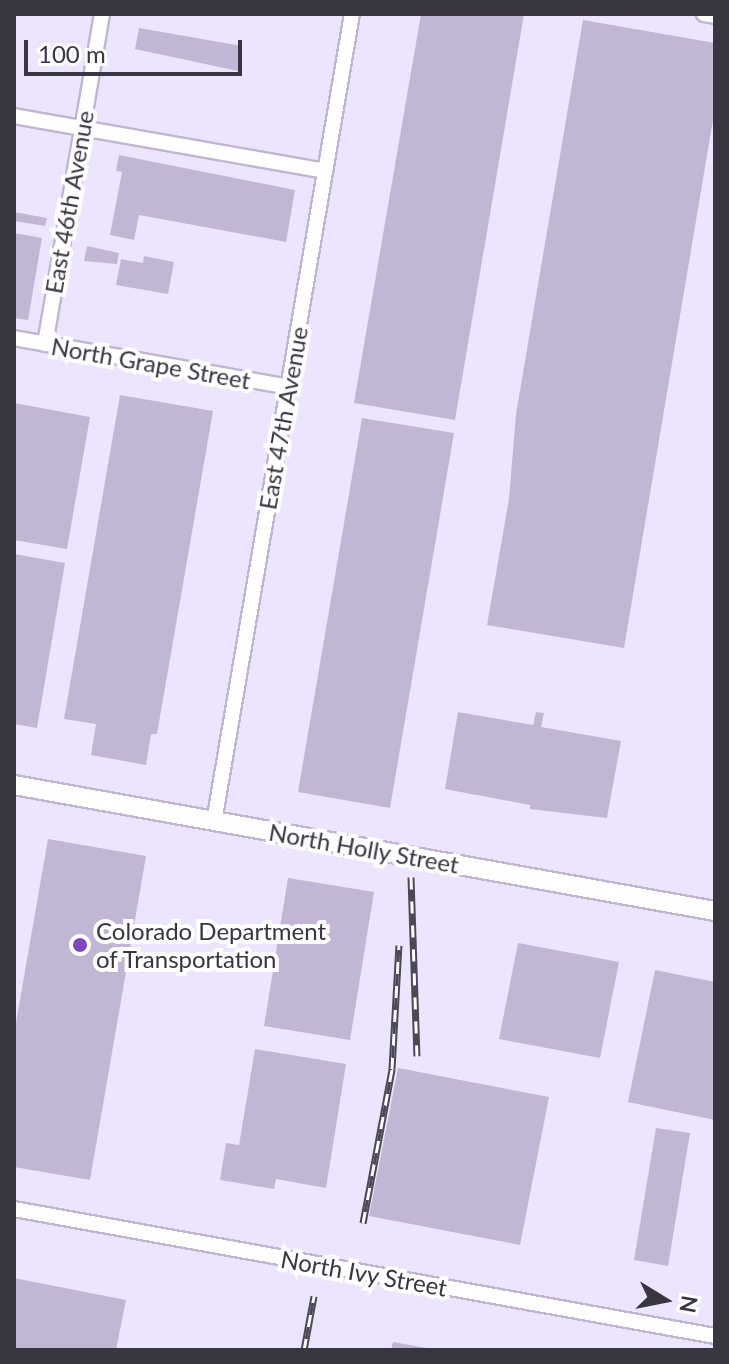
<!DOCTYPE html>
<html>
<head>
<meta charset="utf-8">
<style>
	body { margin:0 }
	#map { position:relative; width:729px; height:1364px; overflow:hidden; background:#ede5fe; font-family:Lato,sans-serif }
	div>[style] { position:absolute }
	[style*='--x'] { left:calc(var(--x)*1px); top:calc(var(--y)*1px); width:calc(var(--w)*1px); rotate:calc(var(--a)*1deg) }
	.building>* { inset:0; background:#c1b7d5 }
	.roads { filter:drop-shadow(2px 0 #c0b6d4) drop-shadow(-2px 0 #c0b6d4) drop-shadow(0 2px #c0b6d4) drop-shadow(0 -2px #c0b6d4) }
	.minor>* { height:14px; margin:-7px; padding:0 7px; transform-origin:7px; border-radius:7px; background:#fff }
	.tertiary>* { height:18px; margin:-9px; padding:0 9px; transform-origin:9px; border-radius:9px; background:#fff }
	.rail>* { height:7px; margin-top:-3.5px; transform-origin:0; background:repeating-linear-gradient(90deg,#fff 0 12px,#4c4855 0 24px); box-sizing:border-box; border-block:2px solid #4c4855 }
	.dots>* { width:22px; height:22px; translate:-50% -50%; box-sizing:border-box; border:4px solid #fff; border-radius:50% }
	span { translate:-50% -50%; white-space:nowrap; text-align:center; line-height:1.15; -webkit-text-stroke:8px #fff; paint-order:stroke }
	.street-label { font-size:24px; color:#393541 }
	.poi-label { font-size:24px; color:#393541 }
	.left { translate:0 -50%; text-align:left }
	.frame { position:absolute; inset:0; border:16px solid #393541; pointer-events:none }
	.north { position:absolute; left:625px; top:1260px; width:80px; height:80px; -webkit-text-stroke:6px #fff; paint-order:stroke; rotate:100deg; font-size:22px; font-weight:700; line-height:32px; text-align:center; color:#393541 }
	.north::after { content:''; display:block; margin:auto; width:28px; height:36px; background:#393541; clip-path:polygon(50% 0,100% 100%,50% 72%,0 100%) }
	.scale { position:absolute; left:24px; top:40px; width:218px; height:36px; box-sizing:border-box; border:4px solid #393541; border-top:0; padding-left:10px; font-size:24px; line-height:28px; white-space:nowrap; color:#393541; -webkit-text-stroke:6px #fff; paint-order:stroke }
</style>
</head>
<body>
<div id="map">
	<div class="building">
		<i style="clip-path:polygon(421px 14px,524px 14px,455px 420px,354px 403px)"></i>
		<i style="clip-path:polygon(583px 20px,715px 43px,715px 108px,624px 648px,487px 625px,509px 499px,516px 414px)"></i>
		<i style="clip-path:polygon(139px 28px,242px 46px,238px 71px,135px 49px)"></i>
		<i style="clip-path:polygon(119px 155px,295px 190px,286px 242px,139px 215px,134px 240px,110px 235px,122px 172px,116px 171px)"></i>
		<i style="clip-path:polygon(14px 212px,47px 218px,45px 226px,14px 221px)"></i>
		<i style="clip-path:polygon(14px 233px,42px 238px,28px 320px,14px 318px)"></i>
		<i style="clip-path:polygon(87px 246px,119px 253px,117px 264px,84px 261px)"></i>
		<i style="clip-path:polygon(144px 256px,174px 262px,168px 294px,116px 285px,121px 259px,143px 263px)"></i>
		<i style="clip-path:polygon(120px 395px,213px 411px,157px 734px,151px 734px,146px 765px,91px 755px,96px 724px,64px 719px)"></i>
		<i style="clip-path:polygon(14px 403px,90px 417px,67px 549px,14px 540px)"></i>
		<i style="clip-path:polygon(362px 418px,454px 433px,390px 808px,298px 792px)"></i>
		<i style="clip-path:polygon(14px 554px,65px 563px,37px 728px,14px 724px)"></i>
		<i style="clip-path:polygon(458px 712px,533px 725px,536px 712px,544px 713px,541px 727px,621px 741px,607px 818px,530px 809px,530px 805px,445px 789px)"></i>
		<i style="clip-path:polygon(48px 839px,146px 856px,90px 1180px,14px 1167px,14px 1034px)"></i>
		<i style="clip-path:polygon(288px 878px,374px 892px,350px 1040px,264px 1026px)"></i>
		<i style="clip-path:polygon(518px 943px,619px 962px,600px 1058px,499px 1039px)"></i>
		<i style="clip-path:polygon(655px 970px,715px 982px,715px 1120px,628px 1102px)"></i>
		<i style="clip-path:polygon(255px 1049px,346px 1064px,326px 1188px,276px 1179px,274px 1189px,220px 1180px,226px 1143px,239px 1145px)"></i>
		<i style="clip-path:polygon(398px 1068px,549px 1097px,520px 1245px,369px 1216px)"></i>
		<i style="clip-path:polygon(656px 1128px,690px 1133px,668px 1266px,634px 1260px)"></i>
		<i style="clip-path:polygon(14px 1278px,126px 1300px,116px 1350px,14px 1350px)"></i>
		<i style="clip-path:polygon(393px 1342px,427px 1348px,427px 1350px,391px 1350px)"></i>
	</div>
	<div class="roads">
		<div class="minor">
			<i style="--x:704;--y:14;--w:11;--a:10"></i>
			<i style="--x:14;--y:116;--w:316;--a:10"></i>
			<i style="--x:14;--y:338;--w:278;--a:10.1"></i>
			<i style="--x:45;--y:344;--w:335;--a:-80.2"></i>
			<i style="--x:214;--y:822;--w:820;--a:-80.31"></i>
			<i style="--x:14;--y:1209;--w:712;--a:10.27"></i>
		</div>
		<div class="tertiary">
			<i style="--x:14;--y:785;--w:712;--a:10.19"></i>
		</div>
	</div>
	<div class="rail">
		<i style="--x:411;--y:877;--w:179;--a:88.1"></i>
		<i style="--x:363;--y:1223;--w:157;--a:-79.3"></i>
		<i style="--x:392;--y:1069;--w:124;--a:-86.8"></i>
		<i style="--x:304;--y:1350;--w:55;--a:-79.5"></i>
	</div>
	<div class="dots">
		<i style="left:80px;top:945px;background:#7e49c0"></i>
	</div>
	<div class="street-label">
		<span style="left:69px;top:202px;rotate:-80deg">East 46th Avenue</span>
		<span style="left:151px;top:363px;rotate:10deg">North Grape Street</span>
		<span style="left:283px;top:418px;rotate:-80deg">East 47th Avenue</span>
		<span style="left:364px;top:848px;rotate:10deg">North Holly Street</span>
		<span style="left:364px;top:1273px;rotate:10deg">North Ivy Street</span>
	</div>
	<div class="poi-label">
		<span class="left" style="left:96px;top:945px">Colorado Department<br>of Transportation</span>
	</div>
	<div class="frame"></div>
	<div class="north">N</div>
	<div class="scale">100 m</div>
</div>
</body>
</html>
